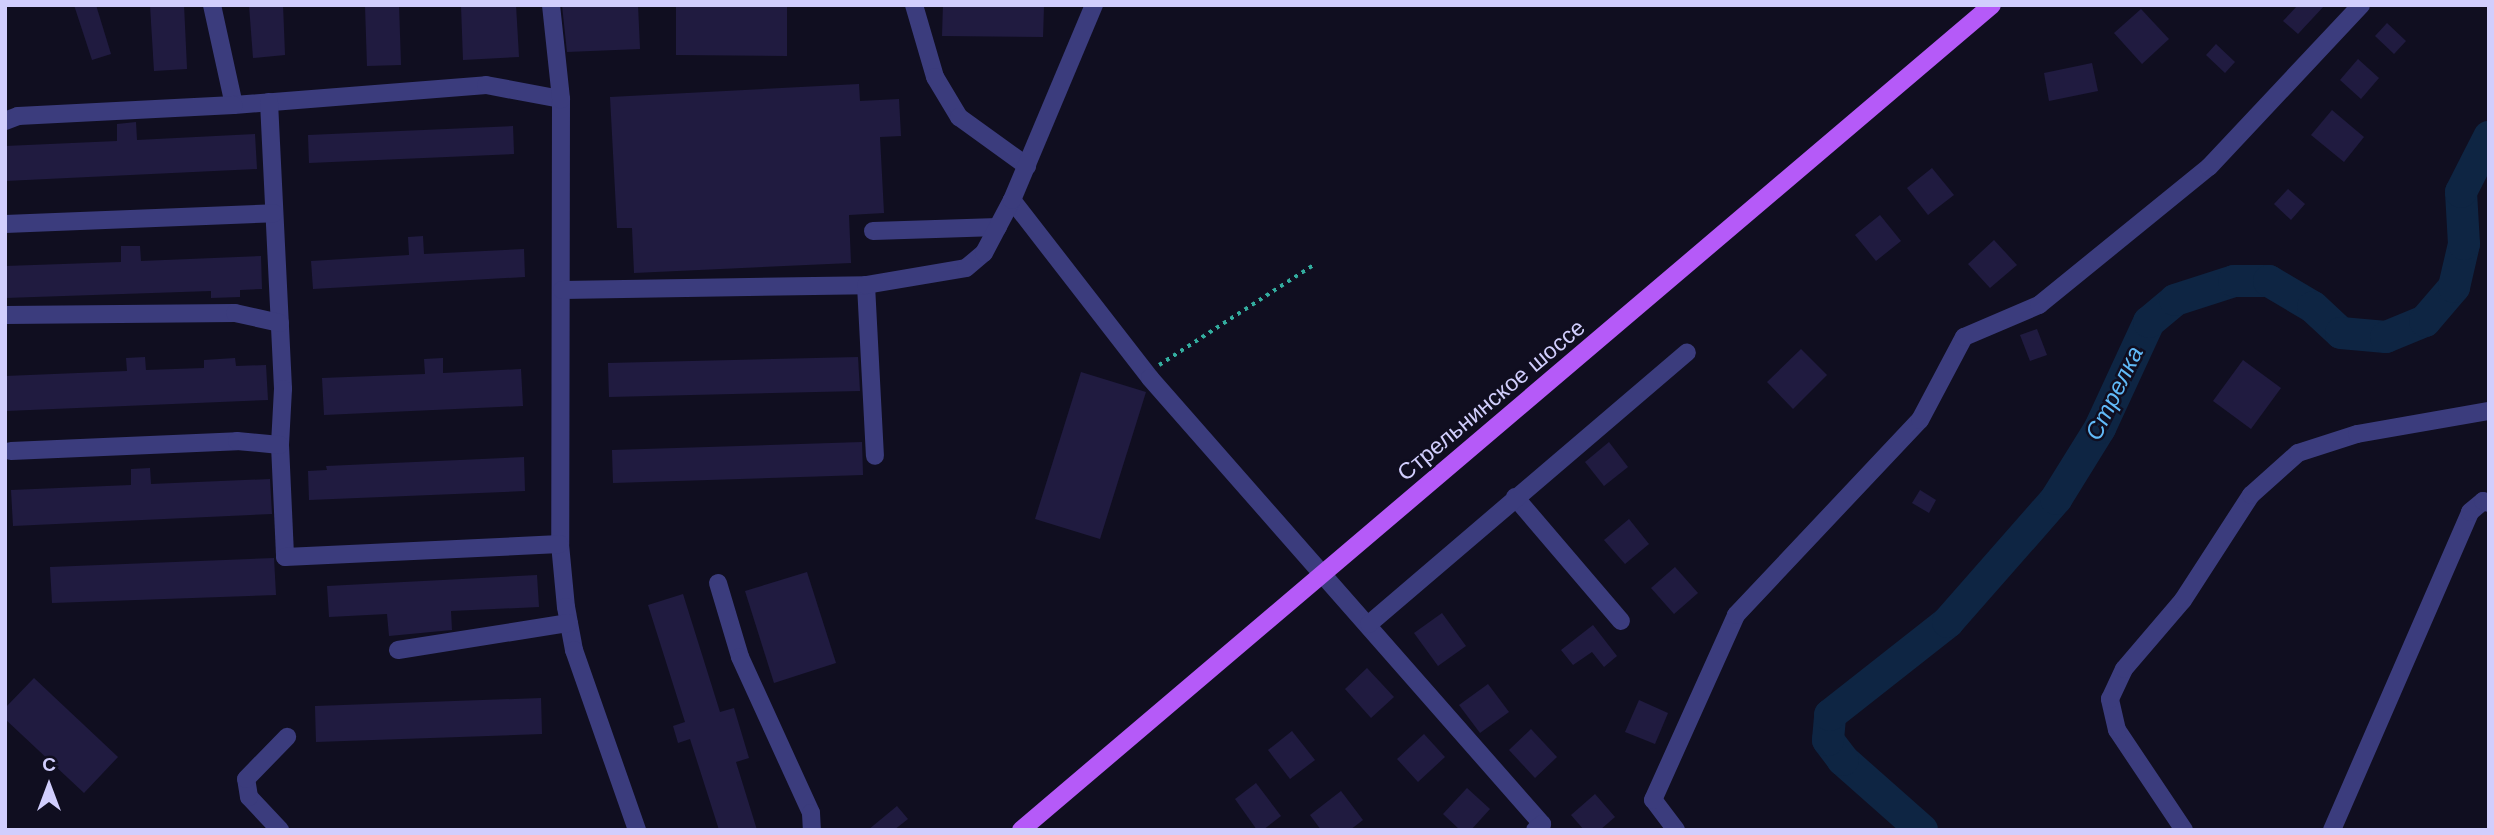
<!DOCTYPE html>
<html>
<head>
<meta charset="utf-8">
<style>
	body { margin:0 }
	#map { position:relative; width:2494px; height:835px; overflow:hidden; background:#100e20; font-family:Helvetica,sans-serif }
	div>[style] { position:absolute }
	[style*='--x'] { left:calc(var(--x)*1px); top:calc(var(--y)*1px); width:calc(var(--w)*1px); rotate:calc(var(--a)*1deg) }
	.river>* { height:32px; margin:-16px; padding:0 16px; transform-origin:16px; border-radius:16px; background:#0e2543 }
	.building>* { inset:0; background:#201b40 }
	.path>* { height:3.5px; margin-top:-1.75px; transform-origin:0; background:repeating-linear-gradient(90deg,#33ad9f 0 3.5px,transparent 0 8.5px) }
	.minor>* { height:18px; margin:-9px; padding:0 9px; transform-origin:9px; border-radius:9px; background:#3b3c7d }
	.major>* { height:18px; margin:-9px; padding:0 9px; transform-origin:9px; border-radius:9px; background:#b55af8 }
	span { translate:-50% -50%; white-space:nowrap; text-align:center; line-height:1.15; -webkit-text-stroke:5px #100e20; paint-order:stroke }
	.street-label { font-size:23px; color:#d1cefd }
	.water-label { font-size:24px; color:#61baf8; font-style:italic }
	.frame { position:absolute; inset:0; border:7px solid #d1cefd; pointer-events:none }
	.north { position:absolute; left:14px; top:751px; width:70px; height:70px; -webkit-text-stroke:5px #100e20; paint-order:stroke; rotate:0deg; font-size:19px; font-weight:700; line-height:28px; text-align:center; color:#d1cefd }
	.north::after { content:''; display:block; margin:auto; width:24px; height:32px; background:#d1cefd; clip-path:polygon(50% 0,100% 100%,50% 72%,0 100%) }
</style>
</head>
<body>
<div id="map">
	<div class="river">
		<i style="--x:1922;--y:830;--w:106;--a:-138.5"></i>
		<i style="--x:1843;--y:760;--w:25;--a:-127"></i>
		<i style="--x:1828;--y:740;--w:25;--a:-85"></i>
		<i style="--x:1830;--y:715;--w:150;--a:-38.2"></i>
		<i style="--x:1948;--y:622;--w:164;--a:-48.7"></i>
		<i style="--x:2056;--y:499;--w:84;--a:-58.2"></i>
		<i style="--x:2100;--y:428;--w:117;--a:-65.2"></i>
		<i style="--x:2149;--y:322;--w:34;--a:-40"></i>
		<i style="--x:2175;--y:300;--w:62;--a:-17.9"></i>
		<i style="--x:2234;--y:281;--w:35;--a:0"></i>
		<i style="--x:2269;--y:281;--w:51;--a:30.6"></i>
		<i style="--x:2313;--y:307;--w:38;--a:43"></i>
		<i style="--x:2341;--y:333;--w:45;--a:5.1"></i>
		<i style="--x:2386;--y:337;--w:42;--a:-22.3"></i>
		<i style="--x:2425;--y:321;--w:45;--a:-49.5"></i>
		<i style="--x:2454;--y:287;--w:44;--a:-76.9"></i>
		<i style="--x:2464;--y:244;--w:52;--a:-93.3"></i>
		<i style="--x:2461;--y:192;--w:62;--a:-63"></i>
	</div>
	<div class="building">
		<i style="clip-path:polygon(74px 5px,96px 5px,111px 54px,92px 60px)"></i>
		<i style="clip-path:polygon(150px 5px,184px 5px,187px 69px,154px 71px)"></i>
		<i style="clip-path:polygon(249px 5px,283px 5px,285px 55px,253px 58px)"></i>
		<i style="clip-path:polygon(365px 5px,399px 5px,401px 65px,367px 66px)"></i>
		<i style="clip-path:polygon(461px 5px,516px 5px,519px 57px,463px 60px)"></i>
		<i style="clip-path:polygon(562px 5px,638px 5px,640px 49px,567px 52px)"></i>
		<i style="clip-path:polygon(676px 5px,787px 5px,787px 56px,676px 55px)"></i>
		<i style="clip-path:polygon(943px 5px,1044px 5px,1043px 37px,942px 36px)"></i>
		<i style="clip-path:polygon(2298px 5px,2325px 5px,2298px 34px,2283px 21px)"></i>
		<i style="clip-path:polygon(2141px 9px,2169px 39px,2142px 64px,2114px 33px)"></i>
		<i style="clip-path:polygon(2387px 23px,2406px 41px,2394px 54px,2375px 36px)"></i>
		<i style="clip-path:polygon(2216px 44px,2235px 62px,2225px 73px,2206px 55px)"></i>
		<i style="clip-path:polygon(2358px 59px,2379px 78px,2361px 99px,2340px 80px)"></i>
		<i style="clip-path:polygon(2092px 63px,2098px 91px,2049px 101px,2044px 73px)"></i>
		<i style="clip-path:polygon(859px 84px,860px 101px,899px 99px,901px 136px,880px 137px,884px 213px,849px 215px,851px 263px,634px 273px,632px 228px,617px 228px,610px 97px)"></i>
		<i style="clip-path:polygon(2332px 110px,2364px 137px,2344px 162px,2311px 135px)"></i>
		<i style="clip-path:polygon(136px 122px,137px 140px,255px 134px,257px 169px,5px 181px,5px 146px,117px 141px,117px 124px)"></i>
		<i style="clip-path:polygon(513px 126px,514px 154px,309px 163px,308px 135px)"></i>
		<i style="clip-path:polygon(1932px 168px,1954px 195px,1928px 215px,1907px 188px)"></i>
		<i style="clip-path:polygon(2288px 189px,2305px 204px,2291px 220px,2274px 204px)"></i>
		<i style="clip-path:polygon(1880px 215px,1901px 241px,1876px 261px,1855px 235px)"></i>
		<i style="clip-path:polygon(423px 236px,424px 254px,524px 249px,525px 277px,313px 289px,311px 261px,409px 255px,408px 237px)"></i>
		<i style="clip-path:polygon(1994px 240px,2017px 265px,1990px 288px,1968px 264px)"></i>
		<i style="clip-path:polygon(121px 246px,140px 246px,141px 261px,261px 256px,262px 289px,240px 290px,240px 297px,211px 298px,211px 291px,5px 298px,5px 266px,121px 262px)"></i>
		<i style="clip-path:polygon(2037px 329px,2047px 355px,2030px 361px,2020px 335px)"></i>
		<i style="clip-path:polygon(1801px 349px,1827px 375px,1793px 409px,1767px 382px)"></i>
		<i style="clip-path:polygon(145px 357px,146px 370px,204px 368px,204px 360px,235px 358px,236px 366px,266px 365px,268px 400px,6px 411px,5px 376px,127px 371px,126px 358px)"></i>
		<i style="clip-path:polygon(858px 357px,860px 391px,609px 397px,608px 363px)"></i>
		<i style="clip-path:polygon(443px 358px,443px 373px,521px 369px,523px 406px,324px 415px,322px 378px,425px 374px,424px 359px)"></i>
		<i style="clip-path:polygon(2243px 360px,2281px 388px,2251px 429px,2213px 401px)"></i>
		<i style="clip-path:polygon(1081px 372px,1146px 392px,1100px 539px,1035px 519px)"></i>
		<i style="clip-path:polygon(862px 442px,863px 475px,613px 483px,612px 450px)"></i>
		<i style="clip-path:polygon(1609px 442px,1628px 467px,1604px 486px,1585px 462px)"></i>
		<i style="clip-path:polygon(524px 457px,525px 491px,309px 500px,308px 471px,327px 470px,326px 466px)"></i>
		<i style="clip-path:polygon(150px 468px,151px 484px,270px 479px,272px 514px,13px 526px,11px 490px,131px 485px,131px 469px)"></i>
		<i style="clip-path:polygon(1920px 490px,1936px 500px,1929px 513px,1912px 503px)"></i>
		<i style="clip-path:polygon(1629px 519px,1649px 544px,1625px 564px,1604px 540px)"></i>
		<i style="clip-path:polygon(274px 558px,276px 595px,52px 603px,50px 567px)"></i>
		<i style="clip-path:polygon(1675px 567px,1698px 593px,1674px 614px,1651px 588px)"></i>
		<i style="clip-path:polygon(807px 572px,836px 663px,774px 683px,745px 591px)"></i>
		<i style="clip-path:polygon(537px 575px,539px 607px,451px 611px,452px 630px,389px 636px,387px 614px,329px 617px,327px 586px)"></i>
		<i style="clip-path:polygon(683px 594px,720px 712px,734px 708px,749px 758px,736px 762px,757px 830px,719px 830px,690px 739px,678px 743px,673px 726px,685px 722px,648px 605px)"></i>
		<i style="clip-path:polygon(1442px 613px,1466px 646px,1438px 666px,1414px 633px)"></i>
		<i style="clip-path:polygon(1593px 625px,1617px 656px,1604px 667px,1592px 652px,1573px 665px,1561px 650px)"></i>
		<i style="clip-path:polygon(1367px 668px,1394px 697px,1371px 718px,1345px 689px)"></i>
		<i style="clip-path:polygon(34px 678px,118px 757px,84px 793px,5px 719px,5px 708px)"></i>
		<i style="clip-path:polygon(1488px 684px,1509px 712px,1480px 733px,1459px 705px)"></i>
		<i style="clip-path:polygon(541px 698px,542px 734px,316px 742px,315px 706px)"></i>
		<i style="clip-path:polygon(1639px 700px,1668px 713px,1655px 744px,1625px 732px)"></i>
		<i style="clip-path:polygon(1531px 729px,1557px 757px,1535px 778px,1509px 750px)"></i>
		<i style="clip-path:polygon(1292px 731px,1315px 760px,1290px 779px,1268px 750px)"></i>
		<i style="clip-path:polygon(1424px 734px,1445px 757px,1418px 782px,1397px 759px)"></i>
		<i style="clip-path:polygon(1256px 783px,1281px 816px,1263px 830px,1257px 830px,1235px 799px)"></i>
		<i style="clip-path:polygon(1467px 788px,1490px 809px,1471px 830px,1460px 830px,1443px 814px)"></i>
		<i style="clip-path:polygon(1341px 791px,1363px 820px,1350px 830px,1321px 830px,1310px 815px)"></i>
		<i style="clip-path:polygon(1595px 794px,1615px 817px,1600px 830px,1584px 830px,1571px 815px)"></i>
		<i style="clip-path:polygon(897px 806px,908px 819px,894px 830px,868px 830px)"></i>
	</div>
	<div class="path">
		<i style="--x:1159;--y:365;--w:186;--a:-32.9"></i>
	</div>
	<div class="minor">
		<i style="--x:212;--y:5;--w:102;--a:77.6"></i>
		<i style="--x:234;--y:105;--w:253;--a:-4.5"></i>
		<i style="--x:486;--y:85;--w:76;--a:10.6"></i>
		<i style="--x:561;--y:99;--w:445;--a:90.1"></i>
		<i style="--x:560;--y:544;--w:63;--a:84.6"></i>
		<i style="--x:566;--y:607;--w:44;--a:79.5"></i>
		<i style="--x:574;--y:650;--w:191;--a:70.7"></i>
		<i style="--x:551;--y:5;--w:95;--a:83.9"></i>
		<i style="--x:914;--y:5;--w:75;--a:73.7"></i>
		<i style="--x:935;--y:77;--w:47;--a:59"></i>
		<i style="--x:959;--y:117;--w:84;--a:35.8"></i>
		<i style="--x:269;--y:102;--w:287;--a:87.2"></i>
		<i style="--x:283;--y:389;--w:56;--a:93.1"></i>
		<i style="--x:280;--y:445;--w:112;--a:87.4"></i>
		<i style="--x:285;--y:557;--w:275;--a:-2.7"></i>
		<i style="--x:5;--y:121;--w:14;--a:-21"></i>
		<i style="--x:18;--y:116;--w:216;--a:-2.9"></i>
		<i style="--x:1012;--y:200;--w:225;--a:52.2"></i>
		<i style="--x:1150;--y:378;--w:594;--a:48.69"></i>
		<i style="--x:1542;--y:824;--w:9;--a:139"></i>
		<i style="--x:5;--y:224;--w:269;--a:-2.3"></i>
		<i style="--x:873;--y:231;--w:125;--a:-1.8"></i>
		<i style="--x:866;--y:285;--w:171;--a:87"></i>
		<i style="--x:562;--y:290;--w:304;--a:-0.9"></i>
		<i style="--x:866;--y:285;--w:101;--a:-9.6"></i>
		<i style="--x:966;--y:268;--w:23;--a:-40"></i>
		<i style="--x:984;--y:253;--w:60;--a:-62.2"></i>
		<i style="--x:1012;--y:200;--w:212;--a:-67.2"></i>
		<i style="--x:5;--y:315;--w:230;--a:-0.5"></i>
		<i style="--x:235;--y:313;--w:46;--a:12.5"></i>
		<i style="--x:11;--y:451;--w:226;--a:-2.5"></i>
		<i style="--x:237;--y:441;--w:43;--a:5.3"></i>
		<i style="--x:1515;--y:497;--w:163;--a:49.5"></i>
		<i style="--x:718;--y:583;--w:77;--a:73.4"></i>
		<i style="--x:740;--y:657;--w:171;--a:65.5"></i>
		<i style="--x:811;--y:813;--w:17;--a:87"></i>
		<i style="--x:1369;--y:624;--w:418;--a:-40.5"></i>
		<i style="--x:398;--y:650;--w:173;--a:-9"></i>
		<i style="--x:280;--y:830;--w:45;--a:-133.2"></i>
		<i style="--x:249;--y:797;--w:18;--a:-99"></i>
		<i style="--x:246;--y:779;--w:59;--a:-45.7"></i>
		<i style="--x:1676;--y:830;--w:38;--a:-127"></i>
		<i style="--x:1653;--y:800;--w:203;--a:-65.8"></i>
		<i style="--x:1736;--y:615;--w:268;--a:-46.7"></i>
		<i style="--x:1920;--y:420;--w:94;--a:-62.1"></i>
		<i style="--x:1964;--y:337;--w:82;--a:-23.1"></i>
		<i style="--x:2039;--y:305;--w:219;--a:-39.1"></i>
		<i style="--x:2209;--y:167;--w:222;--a:-46.8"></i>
		<i style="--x:2184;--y:830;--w:120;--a:-123.8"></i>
		<i style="--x:2117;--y:730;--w:32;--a:-103"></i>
		<i style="--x:2110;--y:699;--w:33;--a:-65"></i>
		<i style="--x:2124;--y:669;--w:91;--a:-49.5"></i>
		<i style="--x:2183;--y:600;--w:125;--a:-57.1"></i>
		<i style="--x:2251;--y:495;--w:63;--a:-41.8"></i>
		<i style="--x:2298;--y:453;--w:62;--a:-17.9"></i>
		<i style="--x:2357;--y:434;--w:134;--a:-9.9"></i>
		<i style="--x:2332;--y:830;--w:347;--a:-66.5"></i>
		<i style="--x:2470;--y:512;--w:17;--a:-40"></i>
		<i style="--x:2483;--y:501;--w:6;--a:18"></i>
	</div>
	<div class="major">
		<i style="--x:1021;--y:830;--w:1274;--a:-40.35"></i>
	</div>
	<div class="street-label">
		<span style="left:1491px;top:400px;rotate:-40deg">Стрельнинское шоссе</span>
	</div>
	<div class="water-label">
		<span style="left:2114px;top:393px;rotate:-64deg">Стрелка</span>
	</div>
	<div class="frame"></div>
	<div class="north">С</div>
</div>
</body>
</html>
